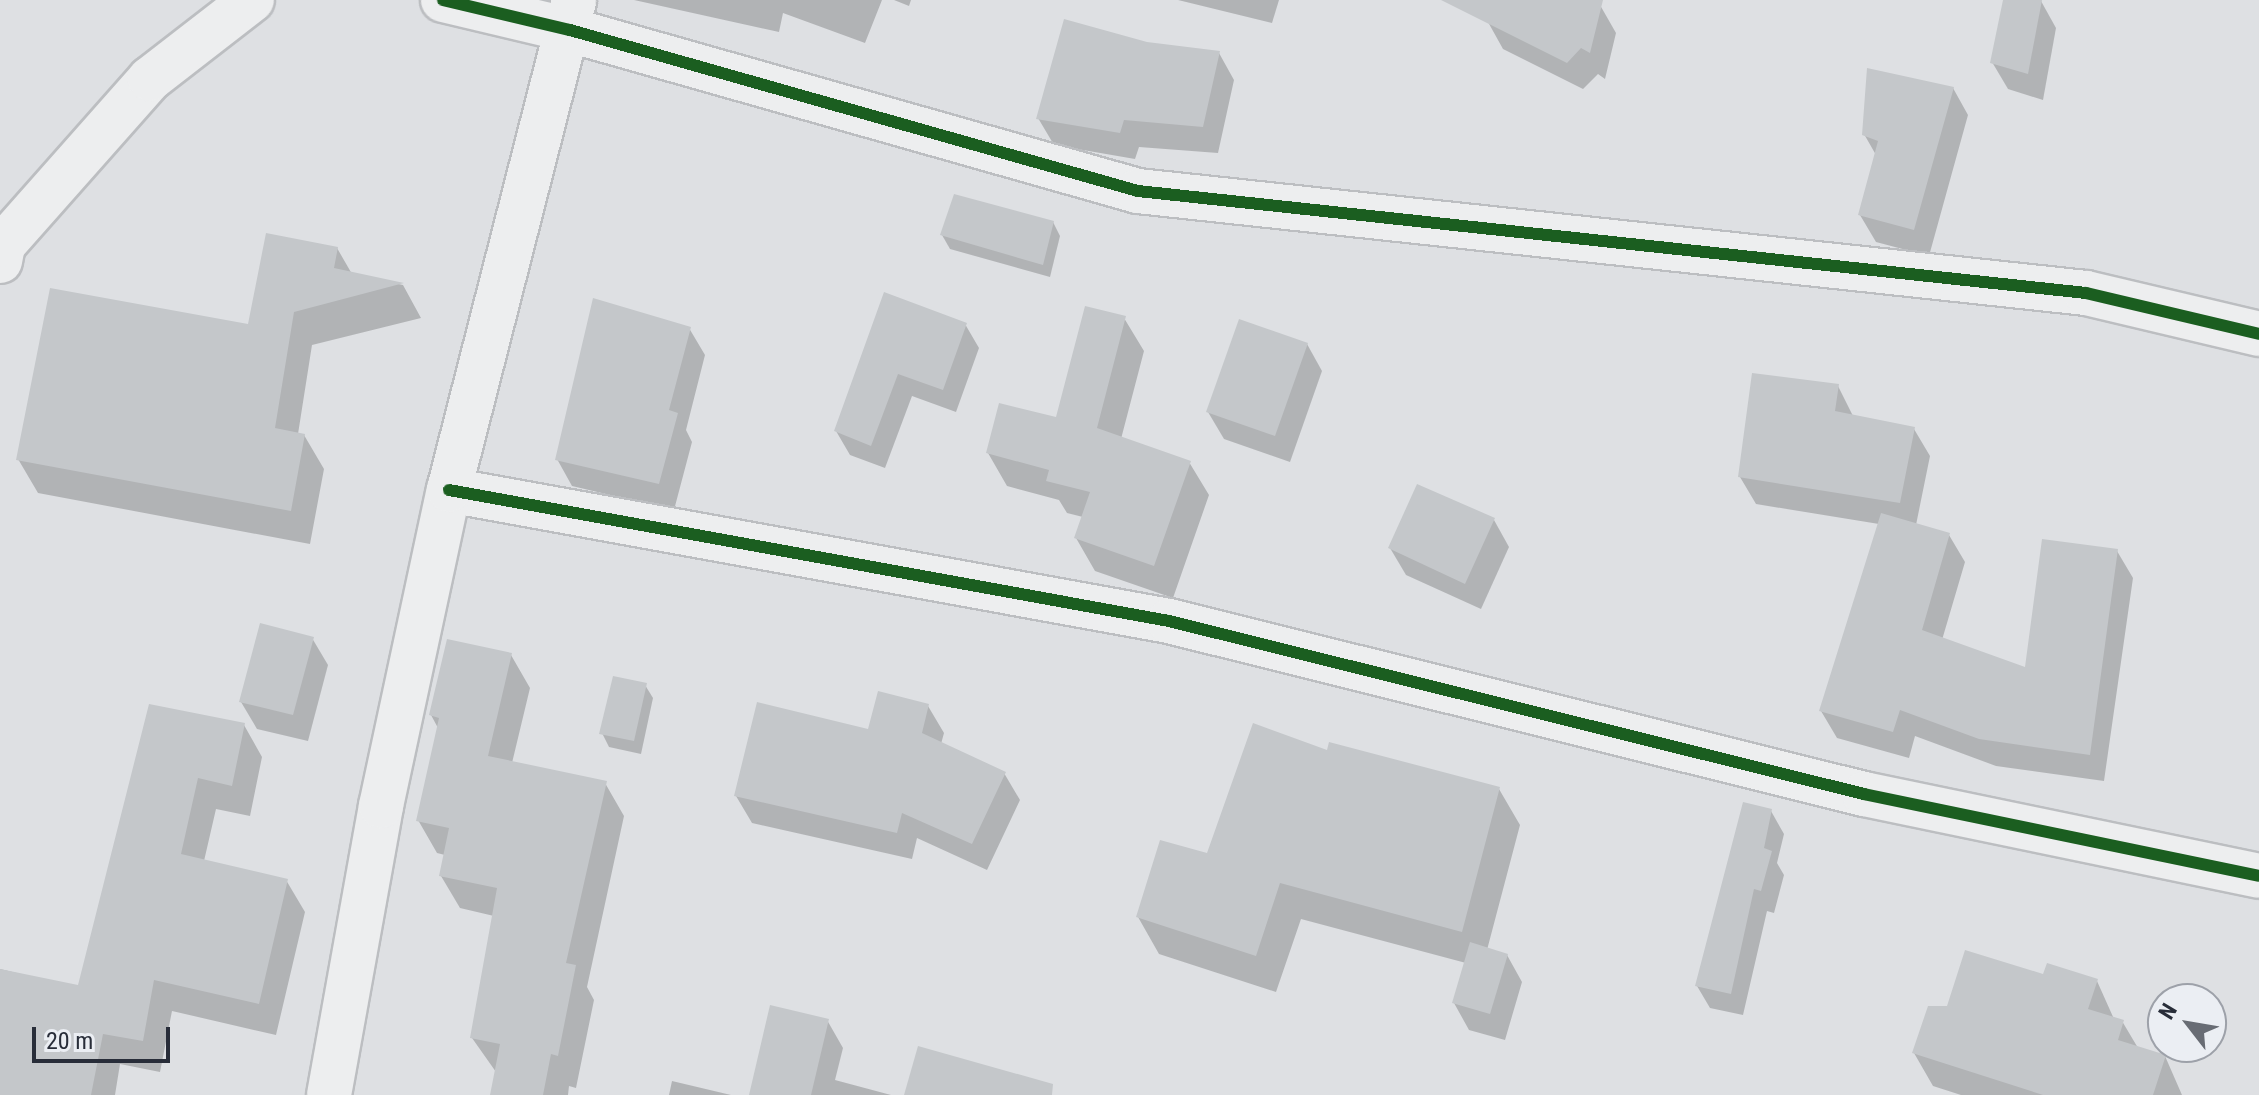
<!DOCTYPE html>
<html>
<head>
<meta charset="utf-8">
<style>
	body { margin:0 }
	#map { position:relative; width:2259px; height:1095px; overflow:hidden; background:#dee0e3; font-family:"Roboto Condensed",sans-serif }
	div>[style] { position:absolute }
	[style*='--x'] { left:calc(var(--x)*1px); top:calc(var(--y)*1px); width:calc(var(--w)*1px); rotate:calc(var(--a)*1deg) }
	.shadow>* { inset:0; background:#0003 }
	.building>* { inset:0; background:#c4c7ca }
	.roads { filter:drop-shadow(2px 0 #bcbec1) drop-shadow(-2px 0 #bcbec1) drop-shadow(0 2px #bcbec1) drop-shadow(0 -2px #bcbec1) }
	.minor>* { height:44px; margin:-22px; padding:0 22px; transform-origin:22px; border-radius:22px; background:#edeeef }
	.cycleway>* { height:12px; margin:-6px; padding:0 6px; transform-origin:6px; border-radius:6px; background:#1b5e20 }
	span { translate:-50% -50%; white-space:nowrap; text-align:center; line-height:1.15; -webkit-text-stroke:8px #ebeef3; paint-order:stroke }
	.north { position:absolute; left:2147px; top:983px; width:80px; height:80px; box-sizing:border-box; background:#ebeef3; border:2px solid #9da1a9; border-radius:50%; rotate:301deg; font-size:22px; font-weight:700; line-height:32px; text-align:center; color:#282d39 }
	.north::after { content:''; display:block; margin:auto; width:28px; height:36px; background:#686c74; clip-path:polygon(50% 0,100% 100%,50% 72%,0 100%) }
	.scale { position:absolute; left:32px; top:1027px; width:138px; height:36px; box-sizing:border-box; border:4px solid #282d39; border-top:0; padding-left:10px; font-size:24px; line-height:28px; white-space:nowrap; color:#282d39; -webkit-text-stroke:6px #ebeef3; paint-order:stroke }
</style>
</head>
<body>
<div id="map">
	<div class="shadow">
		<i style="clip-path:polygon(634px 0,882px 0,865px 43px,783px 13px,779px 32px)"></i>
		<i style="clip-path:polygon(894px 0,911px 0,909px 6px)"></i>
		<i style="clip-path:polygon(1178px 0,1279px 0,1272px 23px)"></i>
		<i style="clip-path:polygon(1501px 0,1591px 0,1600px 5px,1616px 33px,1605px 79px,1598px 74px,1583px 89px,1503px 49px,1488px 22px)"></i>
		<i style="clip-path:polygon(2006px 0,2041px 1px,2056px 28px,2043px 100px,2008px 89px,1992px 62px)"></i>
		<i style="clip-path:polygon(1147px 44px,1219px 53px,1234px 80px,1218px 153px,1139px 147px,1135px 159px,1054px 145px,1038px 118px)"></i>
		<i style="clip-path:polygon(1953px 88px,1968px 115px,1929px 256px,1876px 242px,1860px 215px,1876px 155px,1864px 134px)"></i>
		<i style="clip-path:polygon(1053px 222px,1060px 236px,1050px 277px,950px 249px,942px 235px)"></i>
		<i style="clip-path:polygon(337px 248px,352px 274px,403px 285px,421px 318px,312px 345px,298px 434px,304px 435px,324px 469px,310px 544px,38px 493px,18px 459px,249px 327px)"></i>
		<i style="clip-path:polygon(886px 295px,965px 324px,979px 348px,956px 412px,912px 396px,885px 468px,850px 455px,836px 431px)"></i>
		<i style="clip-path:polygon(1124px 318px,1144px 351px,1121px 439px,1189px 462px,1209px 495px,1173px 598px,1095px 571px,1076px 538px,1083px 517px,1067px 513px,1059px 500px,1007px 486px,988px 453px,1058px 420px)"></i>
		<i style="clip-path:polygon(689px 328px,705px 355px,686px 430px,692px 442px,674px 510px,572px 486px,557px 459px)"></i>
		<i style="clip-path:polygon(1307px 344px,1322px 371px,1290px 462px,1224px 439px,1208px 412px)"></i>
		<i style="clip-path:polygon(1838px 386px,1853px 416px,1914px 429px,1930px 456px,1916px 525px,1949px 535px,1965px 562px,1942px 640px,2027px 669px,2117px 551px,2133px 578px,2104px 781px,1996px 766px,1915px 736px,1909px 758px,1837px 738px,1821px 711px,1879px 524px,1756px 504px,1740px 477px)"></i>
		<i style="clip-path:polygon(1494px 520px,1509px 547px,1481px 609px,1406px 575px,1390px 548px)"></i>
		<i style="clip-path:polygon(312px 638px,328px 665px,308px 741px,257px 729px,241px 702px)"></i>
		<i style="clip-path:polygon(511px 655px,530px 688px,512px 763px,605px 783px,624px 816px,587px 987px,594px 1000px,576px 1088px,569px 1086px,568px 1095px,492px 1095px,496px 1072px,472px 1038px,494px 916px,460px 908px,441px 876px,445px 855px,437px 853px,418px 820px,438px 728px,431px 715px)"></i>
		<i style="clip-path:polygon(645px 685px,653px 698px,641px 754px,609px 747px,602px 733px)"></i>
		<i style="clip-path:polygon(151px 706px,244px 725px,262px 757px,250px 816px,216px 809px,204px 861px,286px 880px,305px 912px,276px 1035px,172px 1011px,160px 1072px,120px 1064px,115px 1095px,0 1095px,0 969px,79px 988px)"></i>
		<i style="clip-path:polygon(928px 706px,944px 733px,941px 744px,1004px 773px,1020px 800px,987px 870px,917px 838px,912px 859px,752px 823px,736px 796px)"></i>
		<i style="clip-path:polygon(1329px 753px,1499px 789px,1520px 825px,1487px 950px,1507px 955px,1522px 982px,1505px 1040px,1469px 1030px,1454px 1003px,1466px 963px,1301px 919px,1276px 992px,1159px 954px,1138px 917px)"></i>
		<i style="clip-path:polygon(1771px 811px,1784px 834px,1777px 863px,1784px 875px,1774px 913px,1767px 911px,1743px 1015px,1710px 1008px,1697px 986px)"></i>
		<i style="clip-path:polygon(2044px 977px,2097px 981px,2114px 1019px,2122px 1021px,2138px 1048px,2165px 1056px,2182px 1095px,1961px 1095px,1933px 1086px,1914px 1053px,1949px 1008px)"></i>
		<i style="clip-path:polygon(827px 1020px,843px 1048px,835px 1080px,891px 1095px,751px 1095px)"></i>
		<i style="clip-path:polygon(672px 1081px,731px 1095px,669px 1095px)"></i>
	</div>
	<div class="building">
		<i style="clip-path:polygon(1441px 0,1603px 0,1590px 53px,1581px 48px,1567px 63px)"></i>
		<i style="clip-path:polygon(2003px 0,2042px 0,2028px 74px,1990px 63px)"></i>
		<i style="clip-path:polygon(1064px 19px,1147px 42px,1220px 51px,1203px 127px,1124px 120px,1120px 133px,1036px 119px)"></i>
		<i style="clip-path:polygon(1867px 68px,1954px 87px,1914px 230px,1858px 215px,1878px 141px,1862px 135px)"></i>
		<i style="clip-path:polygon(954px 194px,1054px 221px,1043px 265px,940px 235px)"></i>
		<i style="clip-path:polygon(266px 233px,338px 247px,334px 268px,404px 283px,294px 312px,275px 428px,305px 434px,291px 511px,16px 460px,50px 288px,248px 324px)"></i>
		<i style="clip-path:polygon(884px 292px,967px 323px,943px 390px,898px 374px,871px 446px,834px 431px)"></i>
		<i style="clip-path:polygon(593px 298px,691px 327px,669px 410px,678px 413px,659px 484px,555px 460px)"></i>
		<i style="clip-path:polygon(1085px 306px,1126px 316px,1097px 428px,1191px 461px,1154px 566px,1074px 538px,1090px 492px,1046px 481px,1049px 470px,986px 453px,999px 403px,1056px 417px)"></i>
		<i style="clip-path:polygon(1239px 319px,1308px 343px,1275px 436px,1206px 412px)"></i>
		<i style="clip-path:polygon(1752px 373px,1839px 384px,1835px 411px,1915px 427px,1900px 503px,1738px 477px)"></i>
		<i style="clip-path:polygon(1417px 484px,1495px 518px,1465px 584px,1388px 548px)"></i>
		<i style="clip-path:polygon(1881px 513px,1950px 533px,1922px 630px,2025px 667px,2042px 539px,2118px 549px,2090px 755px,1979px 739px,1900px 710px,1893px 732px,1819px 711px)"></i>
		<i style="clip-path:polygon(260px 623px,314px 637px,293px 715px,239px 702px)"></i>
		<i style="clip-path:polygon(447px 639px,512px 653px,488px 756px,607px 781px,566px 963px,576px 965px,558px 1056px,551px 1054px,543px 1095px,490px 1095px,500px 1044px,470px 1038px,497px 888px,439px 876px,449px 828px,416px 821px,439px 718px,429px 715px)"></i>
		<i style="clip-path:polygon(613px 676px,647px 683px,634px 741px,599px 734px)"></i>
		<i style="clip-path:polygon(878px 691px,929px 704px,922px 733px,1006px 772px,972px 844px,902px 813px,897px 833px,734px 796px,757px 702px,868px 729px)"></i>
		<i style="clip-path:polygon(149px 704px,245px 723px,232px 786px,198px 778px,181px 854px,288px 879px,259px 1004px,154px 980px,143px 1041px,103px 1034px,91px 1095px,0 1095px,0 969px,78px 985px)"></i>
		<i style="clip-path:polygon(1253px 723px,1327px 750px,1329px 742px,1500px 787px,1462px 932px,1280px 883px,1256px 956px,1136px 917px,1160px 840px,1207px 853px)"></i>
		<i style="clip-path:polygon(1743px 802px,1772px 809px,1764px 848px,1772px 851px,1761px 891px,1754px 889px,1731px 994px,1695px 986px)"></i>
		<i style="clip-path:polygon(1470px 942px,1508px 954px,1490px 1014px,1452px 1003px)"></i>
		<i style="clip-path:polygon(1965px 950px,2043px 974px,2047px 963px,2098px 979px,2088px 1009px,2124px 1020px,2118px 1040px,2166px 1055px,2153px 1095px,2043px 1095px,1912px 1053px,1928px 1006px,1947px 1006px)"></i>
		<i style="clip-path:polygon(770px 1005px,829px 1019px,811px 1095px,749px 1095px)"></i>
		<i style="clip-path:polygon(918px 1046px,1053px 1084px,1052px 1095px,904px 1095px)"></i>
	</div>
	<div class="roads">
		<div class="minor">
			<i style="--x:443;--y:0;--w:130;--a:13.3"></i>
			<i style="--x:570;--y:30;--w:590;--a:15.83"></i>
			<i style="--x:1138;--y:191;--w:953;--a:6.14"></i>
			<i style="--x:2086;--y:293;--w:178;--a:13.3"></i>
			<i style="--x:0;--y:261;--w:16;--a:-79"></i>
			<i style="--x:3;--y:245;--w:222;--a:-48.5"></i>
			<i style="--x:150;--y:79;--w:129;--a:-37.8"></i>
			<i style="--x:449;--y:490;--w:732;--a:10.31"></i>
			<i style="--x:1169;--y:621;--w:716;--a:13.98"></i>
			<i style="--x:1864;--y:794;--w:403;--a:11.7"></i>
			<i style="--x:329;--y:1095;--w:294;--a:-79.8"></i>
			<i style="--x:381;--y:806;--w:323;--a:-77.9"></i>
			<i style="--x:449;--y:490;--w:505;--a:-75.66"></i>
		</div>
	</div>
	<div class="cycleway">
		<i style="--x:443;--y:0;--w:130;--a:13.3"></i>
		<i style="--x:570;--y:30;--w:590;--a:15.83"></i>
		<i style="--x:1138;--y:191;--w:953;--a:6.14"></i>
		<i style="--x:2086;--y:293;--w:178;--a:13.3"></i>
		<i style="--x:449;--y:490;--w:732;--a:10.31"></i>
		<i style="--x:1169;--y:621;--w:716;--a:13.98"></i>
		<i style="--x:1864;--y:794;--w:403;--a:11.7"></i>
	</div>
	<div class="north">N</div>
	<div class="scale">20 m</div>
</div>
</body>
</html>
